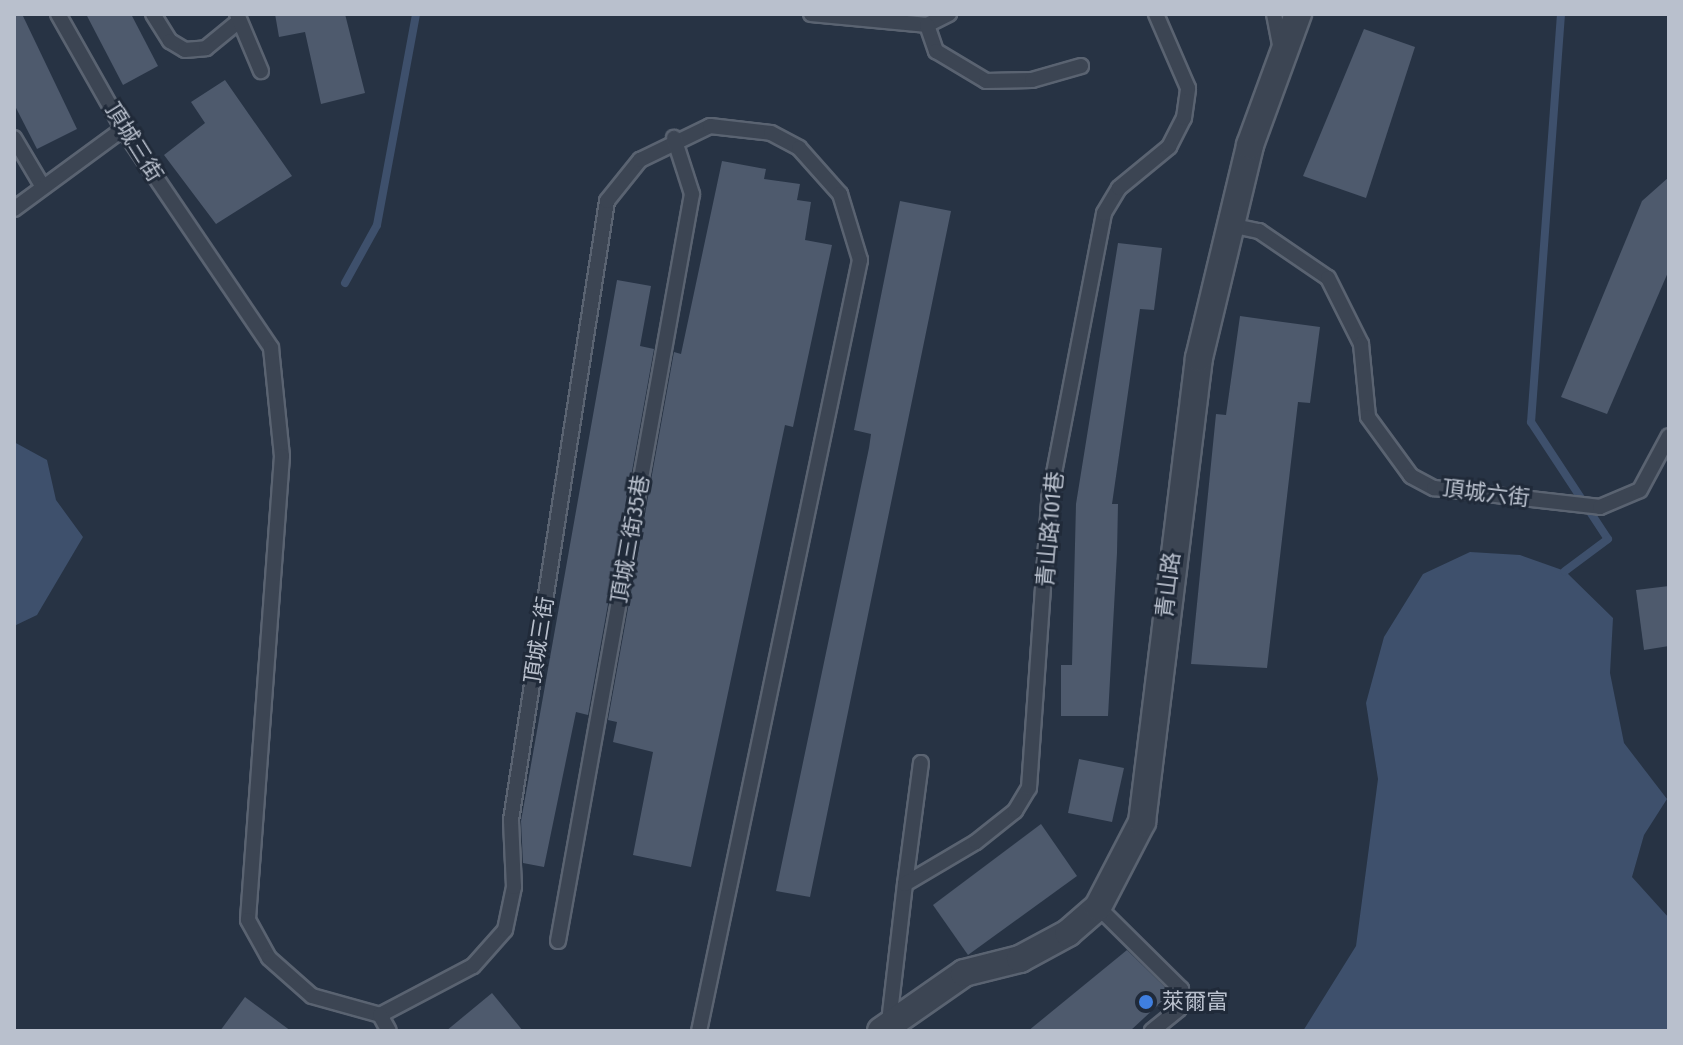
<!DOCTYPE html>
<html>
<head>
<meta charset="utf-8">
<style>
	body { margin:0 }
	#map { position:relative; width:1683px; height:1045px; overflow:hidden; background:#273344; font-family:"Fira Sans Condensed","Noto Sans TC",sans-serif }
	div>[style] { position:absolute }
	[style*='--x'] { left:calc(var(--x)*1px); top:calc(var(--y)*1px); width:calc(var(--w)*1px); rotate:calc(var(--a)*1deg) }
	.water>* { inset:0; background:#3e506c }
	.stream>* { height:8px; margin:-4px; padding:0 4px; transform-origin:4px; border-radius:4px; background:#3e506c }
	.building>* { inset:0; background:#4e5a6d }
	.roads { filter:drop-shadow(2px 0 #5a6371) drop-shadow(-2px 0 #5a6371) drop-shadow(0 2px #5a6371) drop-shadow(0 -2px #5a6371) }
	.lane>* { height:14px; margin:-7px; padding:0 7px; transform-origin:7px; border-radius:7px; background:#3c4553 }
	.street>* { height:26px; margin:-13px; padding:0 13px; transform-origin:13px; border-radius:13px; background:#3c4553 }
	.dots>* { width:22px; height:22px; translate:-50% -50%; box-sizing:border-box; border:4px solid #202a39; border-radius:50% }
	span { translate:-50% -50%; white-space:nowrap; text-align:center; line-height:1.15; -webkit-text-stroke:6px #202a39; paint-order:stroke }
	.street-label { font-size:22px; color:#b9c0cd }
	.poi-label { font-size:22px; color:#b9c0cd }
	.left { translate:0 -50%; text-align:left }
	.frame { position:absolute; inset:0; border:16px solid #b9c0cd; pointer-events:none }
</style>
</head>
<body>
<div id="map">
	<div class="water">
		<i style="clip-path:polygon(14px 442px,47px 460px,56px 500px,83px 537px,37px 615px,14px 626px)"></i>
		<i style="clip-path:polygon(1470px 552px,1520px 555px,1565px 571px,1613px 618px,1610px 673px,1624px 743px,1667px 799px,1644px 835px,1632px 877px,1669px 918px,1669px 1031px,1303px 1031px,1356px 946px,1378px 779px,1366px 703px,1384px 637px,1423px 574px)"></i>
	</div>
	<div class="stream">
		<i style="--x:1561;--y:14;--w:409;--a:94.2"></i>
		<i style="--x:1531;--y:422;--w:140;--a:56.7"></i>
		<i style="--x:1608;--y:539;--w:54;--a:143.3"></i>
		<i style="--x:345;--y:283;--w:66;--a:-61.1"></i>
		<i style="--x:377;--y:225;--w:215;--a:-79.5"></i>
	</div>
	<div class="building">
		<i style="clip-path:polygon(14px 14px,22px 14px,77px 129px,37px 149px,14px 104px)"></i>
		<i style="clip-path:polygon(86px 14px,131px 14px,158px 66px,123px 85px)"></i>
		<i style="clip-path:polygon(275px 14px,345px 14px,365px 93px,321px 104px,305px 32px,279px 37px)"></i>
		<i style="clip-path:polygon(1364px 29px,1415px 47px,1366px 198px,1303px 176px)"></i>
		<i style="clip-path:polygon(225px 80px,292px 176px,216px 224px,164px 155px,205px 123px,191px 102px)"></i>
		<i style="clip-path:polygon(722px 161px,766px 169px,764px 179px,800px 184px,797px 200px,811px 202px,805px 240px,832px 245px,793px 427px,785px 425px,691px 867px,633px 855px,653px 752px,613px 742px,617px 722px,608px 720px,674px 352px,681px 354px)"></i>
		<i style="clip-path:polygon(1669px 177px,1669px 270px,1607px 414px,1561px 397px,1642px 201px)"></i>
		<i style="clip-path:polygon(900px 201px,951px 211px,810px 897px,776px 891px,869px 448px,871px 434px,854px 430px)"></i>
		<i style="clip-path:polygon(1118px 243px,1162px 248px,1154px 310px,1140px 309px,1112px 504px,1118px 504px,1117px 553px,1108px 716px,1061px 716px,1061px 665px,1072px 665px,1076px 504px)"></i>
		<i style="clip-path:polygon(617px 280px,651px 286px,640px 346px,654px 349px,588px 715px,576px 712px,544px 867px,523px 863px,521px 821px)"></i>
		<i style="clip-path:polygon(1240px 316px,1320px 327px,1310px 403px,1298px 402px,1267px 668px,1191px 664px,1216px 414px,1226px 415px)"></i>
		<i style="clip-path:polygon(1669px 586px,1669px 646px,1644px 650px,1636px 590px)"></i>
		<i style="clip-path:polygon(1079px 759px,1124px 768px,1112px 822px,1068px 813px)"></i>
		<i style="clip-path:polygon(1041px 824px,1077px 876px,968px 955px,933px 905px)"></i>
		<i style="clip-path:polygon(1127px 950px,1171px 993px,1130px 1031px,1028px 1031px)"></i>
		<i style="clip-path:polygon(492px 993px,523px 1031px,446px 1031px)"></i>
		<i style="clip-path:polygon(245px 997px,291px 1031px,220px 1031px)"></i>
	</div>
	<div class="roads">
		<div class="lane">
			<i style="--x:58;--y:14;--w:132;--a:60.5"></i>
			<i style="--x:123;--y:129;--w:264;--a:55.9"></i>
			<i style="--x:271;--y:348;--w:109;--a:84.2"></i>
			<i style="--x:282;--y:456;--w:465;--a:94.2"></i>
			<i style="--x:248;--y:920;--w:43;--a:61.1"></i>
			<i style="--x:269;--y:958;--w:57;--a:41.5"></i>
			<i style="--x:312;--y:996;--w:71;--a:15.6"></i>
			<i style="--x:380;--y:1015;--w:105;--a:-27.8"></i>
			<i style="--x:473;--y:966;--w:48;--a:-48.4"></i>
			<i style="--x:505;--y:930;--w:44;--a:-78.2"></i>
			<i style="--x:514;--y:887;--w:67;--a:-92.6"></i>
			<i style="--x:511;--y:820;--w:626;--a:-81.18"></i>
			<i style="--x:607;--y:201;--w:53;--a:-51.2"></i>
			<i style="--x:640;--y:160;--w:78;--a:-25.9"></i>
			<i style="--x:710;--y:126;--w:61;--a:6.5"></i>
			<i style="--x:771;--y:133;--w:32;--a:28"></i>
			<i style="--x:799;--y:148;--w:62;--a:48.3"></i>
			<i style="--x:840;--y:194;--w:69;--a:73.1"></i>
			<i style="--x:860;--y:260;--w:788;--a:101.79"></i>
			<i style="--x:153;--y:14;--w:32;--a:58"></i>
			<i style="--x:170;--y:41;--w:17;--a:31"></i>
			<i style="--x:185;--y:50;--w:21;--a:-5"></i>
			<i style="--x:206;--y:48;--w:43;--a:-39.3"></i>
			<i style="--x:237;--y:14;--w:62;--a:67.2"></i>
			<i style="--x:811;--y:14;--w:117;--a:5.4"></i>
			<i style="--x:927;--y:25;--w:25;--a:-27"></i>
			<i style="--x:1274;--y:14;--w:36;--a:79"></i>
			<i style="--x:927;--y:25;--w:28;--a:71"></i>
			<i style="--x:936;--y:51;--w:58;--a:31"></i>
			<i style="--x:986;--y:81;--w:46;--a:-1.2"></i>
			<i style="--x:1032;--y:80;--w:51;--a:-15.9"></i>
			<i style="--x:14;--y:138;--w:57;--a:59.4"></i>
			<i style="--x:14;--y:209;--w:135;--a:-36.3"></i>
			<i style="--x:1230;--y:225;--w:30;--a:12"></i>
			<i style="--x:1259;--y:231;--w:83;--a:34.3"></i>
			<i style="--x:1328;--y:278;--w:74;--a:63.4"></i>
			<i style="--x:1361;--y:344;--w:73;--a:84.5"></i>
			<i style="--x:1368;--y:417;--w:73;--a:53.9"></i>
			<i style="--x:1411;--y:476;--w:26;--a:28"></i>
			<i style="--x:1434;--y:488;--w:167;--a:6.5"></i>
			<i style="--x:1600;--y:507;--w:43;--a:-23"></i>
			<i style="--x:1640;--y:490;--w:61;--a:-61.8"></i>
			<i style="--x:905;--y:884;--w:122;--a:-82.5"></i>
			<i style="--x:1098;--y:907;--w:117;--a:44.7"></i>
			<i style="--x:1181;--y:989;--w:20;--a:96"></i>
			<i style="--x:1179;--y:1009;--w:35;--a:141"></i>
			<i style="--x:558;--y:941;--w:759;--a:-79.83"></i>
			<i style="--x:692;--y:194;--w:59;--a:-107.8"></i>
			<i style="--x:380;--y:1015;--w:18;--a:61"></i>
			<i style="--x:889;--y:1022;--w:139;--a:-83.4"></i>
			<i style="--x:905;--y:884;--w:82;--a:-30.6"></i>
			<i style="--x:976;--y:842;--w:50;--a:-38.5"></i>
			<i style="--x:1015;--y:811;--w:27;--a:-59"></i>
			<i style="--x:1029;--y:788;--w:290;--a:-86"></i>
			<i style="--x:1049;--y:499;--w:291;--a:-79.1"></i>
			<i style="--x:1104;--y:213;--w:29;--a:-59"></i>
			<i style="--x:1119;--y:188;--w:65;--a:-39.4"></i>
			<i style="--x:1169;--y:147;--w:33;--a:-63"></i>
			<i style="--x:1184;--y:118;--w:30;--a:-82"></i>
			<i style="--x:1188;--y:88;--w:81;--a:-113.4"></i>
		</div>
		<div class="street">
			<i style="--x:881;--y:1031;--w:101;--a:-34.9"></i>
			<i style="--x:964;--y:973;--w:58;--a:-14"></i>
			<i style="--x:1020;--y:959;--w:55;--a:-28.4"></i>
			<i style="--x:1068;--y:933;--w:40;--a:-41"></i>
			<i style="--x:1098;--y:907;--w:96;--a:-62.6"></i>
			<i style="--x:1142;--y:822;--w:467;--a:-83"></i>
			<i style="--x:1199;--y:358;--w:219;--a:-76.5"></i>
			<i style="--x:1250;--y:145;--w:140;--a:-69.9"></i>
		</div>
	</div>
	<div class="dots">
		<i style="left:1146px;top:1002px;background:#3f7fe0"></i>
	</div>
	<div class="street-label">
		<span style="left:134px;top:142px;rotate:58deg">頂城三街</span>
		<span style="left:1486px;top:493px;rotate:7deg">頂城六街</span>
		<span style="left:1050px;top:529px;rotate:-85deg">青山路101巷</span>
		<span style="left:630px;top:539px;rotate:-80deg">頂城三街35巷</span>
		<span style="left:1168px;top:585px;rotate:-83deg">青山路</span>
		<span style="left:539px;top:640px;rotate:-81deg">頂城三街</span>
	</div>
	<div class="poi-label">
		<span class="left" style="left:1162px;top:1002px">萊爾富</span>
	</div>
	<div class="frame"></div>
</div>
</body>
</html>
